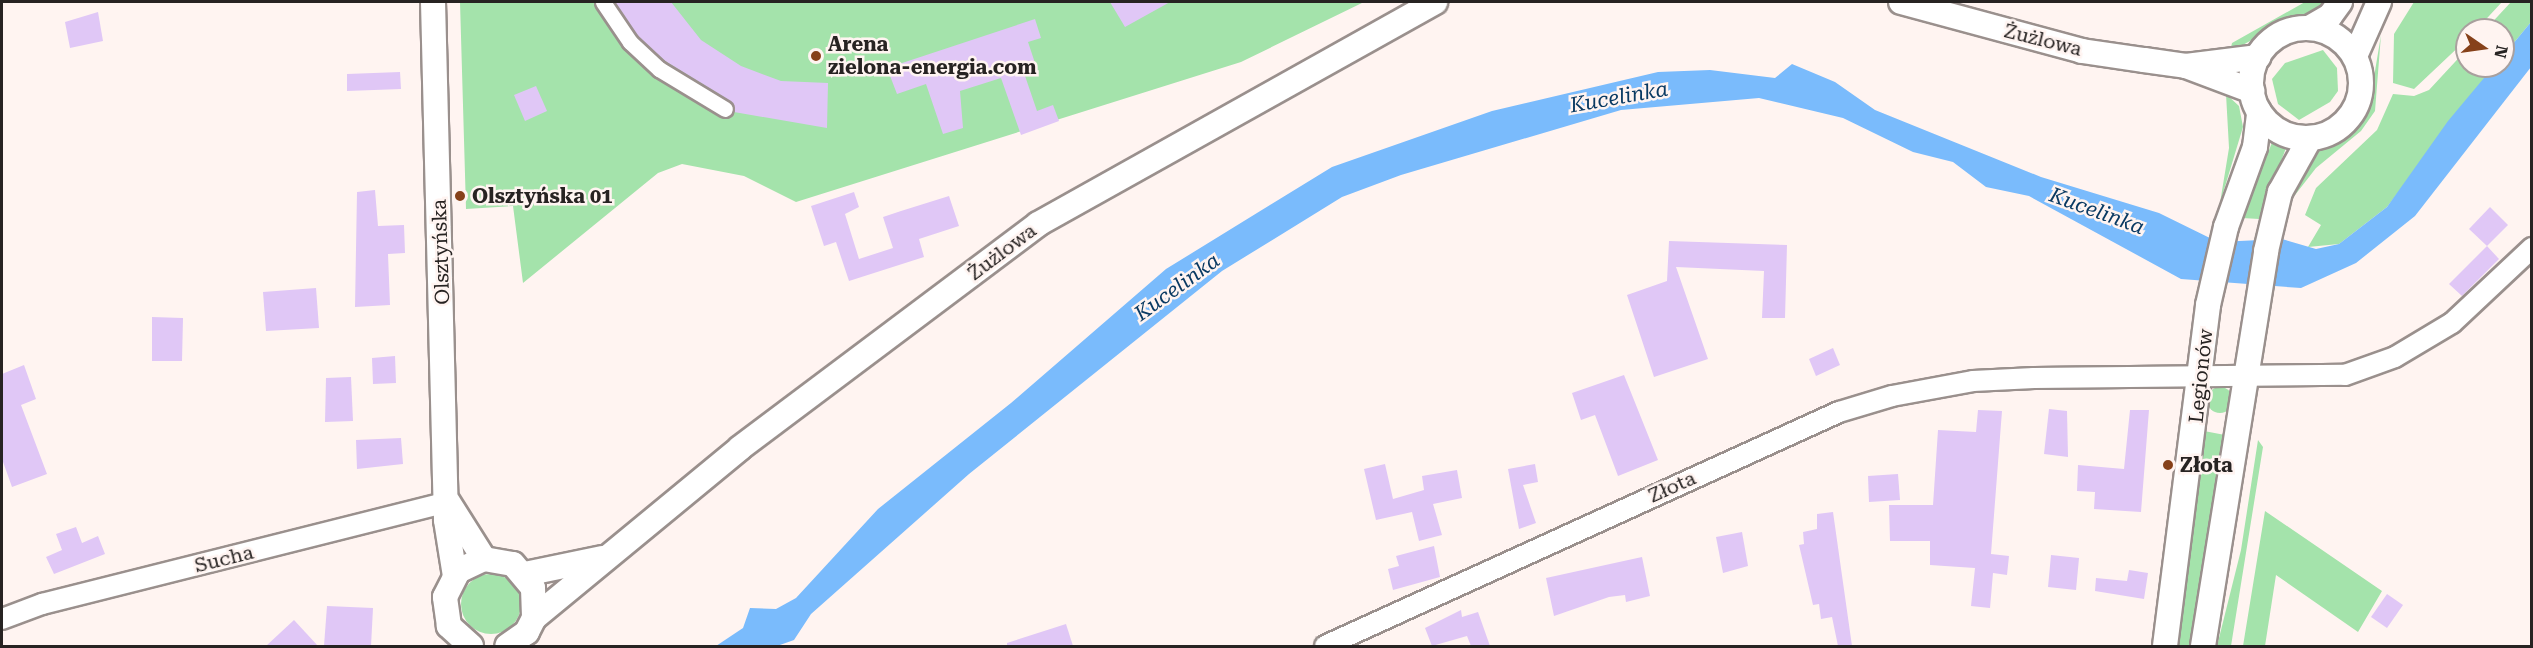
<!DOCTYPE html>
<html>
<head>
<meta charset="utf-8">
<style>
	body { margin:0 }
	#map { position:relative; width:2533px; height:648px; overflow:hidden; background:#fff4f1; font-family:"Roboto Serif",serif }
	div>[style] { position:absolute }
	[style*='--x'] { left:calc(var(--x)*1px); top:calc(var(--y)*1px); width:calc(var(--w)*1px); rotate:calc(var(--a)*1deg) }
	.green>* { inset:0; background:#a4e3ab }
	.round { border-radius:50% }
	.water>* { inset:0; background:#7abbfc }
	.building>* { inset:0; background:#e0c7f6 }
	.roads { filter:drop-shadow(2px 0 #9a908d) drop-shadow(-2px 0 #9a908d) drop-shadow(0 2px #9a908d) drop-shadow(0 -2px #9a908d) }
	.pedestrian>* { height:15px; margin:-7.5px; padding:0 7.5px; transform-origin:7.5px; border-radius:7.5px; background:#fff }
	.minor>* { height:20px; margin:-10px; padding:0 10px; transform-origin:10px; border-radius:10px; background:#fff }
	.tertiary>* { height:24px; margin:-12px; padding:0 12px; transform-origin:12px; border-radius:12px; background:#fff }
	.tertiary>.ring { margin:-12px; padding:0; box-sizing:content-box; background:none; border:24px solid #fff; border-radius:50% }
	.dots>* { width:16px; height:16px; translate:-50% -50%; box-sizing:border-box; border:3px solid #fff4f1; border-radius:50% }
	span { translate:-50% -50%; white-space:nowrap; text-align:center; line-height:1.15; -webkit-text-stroke:5px #fff4f1; paint-order:stroke }
	.street-label { font-size:20px; color:#272322 }
	.poi-label { font-size:20px; color:#272322; font-weight:700 }
	.left { translate:0 -50%; text-align:left }
	.water-label { font-size:21px; color:#0a3a63; font-style:italic }
	.frame { position:absolute; inset:0; border:3px solid #272322; pointer-events:none }
	.north { position:absolute; left:2455px; top:18px; width:60px; height:60px; box-sizing:border-box; background:#fff4f1; border:2px solid #a9a09e; border-radius:50%; rotate:103deg; font-size:16px; font-weight:700; line-height:24px; text-align:center; color:#272322 }
	.north::after { content:''; display:block; margin:auto; width:21px; height:27px; background:#86411a; clip-path:polygon(50% 0,100% 100%,50% 72%,0 100%) }
</style>
</head>
<body>
<div id="map">
	<div class="green">
		<i style="clip-path:polygon(460px 2px,1364px 2px,1241px 62px,796px 202px,744px 176px,682px 164px,658px 173px,523px 283px,513px 206px,466px 209px)"></i>
		<i style="clip-path:polygon(2305px 2px,2328px 2px,2309px 21px,2279px 25px,2230px 52px,2232px 43px)"></i>
		<i style="clip-path:polygon(2414px 2px,2502px 2px,2476px 30px,2467px 30px,2467px 39px,2414px 89px,2393px 83px,2394px 34px)"></i>
		<i style="clip-path:polygon(2511px 2px,2531px 2px,2531px 22px,2503px 56px,2503px 30px,2485px 30px)"></i>
		<i style="clip-path:polygon(2381px 35px,2375px 111px,2361px 131px,2316px 168px,2288px 204px,2319px 145px,2351px 133px,2368px 113px)"></i>
		<i style="clip-path:polygon(2467px 49px,2467px 66px,2494px 66px,2387px 207px,2339px 244px,2308px 247px,2321px 225px,2305px 215px,2316px 188px,2377px 130px,2393px 94px,2414px 96px,2429px 90px)"></i>
		<i style="clip-path:polygon(2323px 50px,2337px 68px,2338px 91px,2330px 102px,2299px 120px,2278px 104px,2272px 79px,2285px 63px)"></i>
		<i style="clip-path:polygon(2226px 94px,2239px 106px,2243px 127px,2220px 203px,2229px 148px)"></i>
		<i style="clip-path:polygon(2275px 135px,2289px 140px,2259px 219px,2242px 218px)"></i>
		<i class="round" style="left:2207px;top:387px;width:26px;height:26px"></i>
		<i style="clip-path:polygon(2204px 431px,2225px 435px,2193px 646px,2177px 646px)"></i>
		<i style="clip-path:polygon(2258px 440px,2263px 447px,2231px 646px,2217px 646px,2241px 550px)"></i>
		<i style="clip-path:polygon(2265px 511px,2382px 591px,2358px 632px,2276px 575px,2265px 646px,2243px 646px)"></i>
		<i class="round" style="left:461px;top:574px;width:60px;height:60px"></i>
	</div>
	<div class="water">
		<i style="clip-path:polygon(2531px 22px,2531px 67px,2415px 216px,2356px 263px,2301px 288px,2181px 279px,2029px 196px,1986px 187px,1953px 162px,1913px 152px,1843px 118px,1759px 98px,1621px 110px,1401px 175px,1342px 197px,1222px 271px,969px 474px,811px 614px,794px 640px,777px 646px,716px 646px,743px 628px,750px 608px,776px 609px,796px 598px,878px 509px,1011px 403px,1166px 269px,1332px 167px,1492px 111px,1658px 72px,1710px 70px,1775px 78px,1792px 64px,1835px 82px,1875px 110px,2041px 177px,2159px 213px,2218px 242px,2282px 239px,2316px 249px,2339px 244px,2387px 207px,2448px 121px,2494px 66px,2503px 66px,2503px 56px)"></i>
	</div>
	<div class="building">
		<i style="clip-path:polygon(614px 2px,671px 2px,701px 40px,741px 66px,781px 81px,828px 83px,827px 128px,734px 112px,730px 101px,665px 61px,637px 36px)"></i>
		<i style="clip-path:polygon(1110px 2px,1170px 2px,1125px 27px)"></i>
		<i style="clip-path:polygon(98px 12px,103px 41px,70px 48px,65px 22px)"></i>
		<i style="clip-path:polygon(1035px 19px,1041px 38px,1028px 42px,1036px 66px,1023px 70px,1037px 111px,1053px 105px,1059px 121px,1021px 135px,1001px 78px,960px 91px,963px 128px,943px 134px,926px 84px,897px 94px,887px 68px)"></i>
		<i style="clip-path:polygon(400px 72px,401px 89px,347px 91px,347px 74px)"></i>
		<i style="clip-path:polygon(536px 86px,547px 111px,525px 121px,514px 95px)"></i>
		<i style="clip-path:polygon(375px 190px,378px 226px,404px 225px,405px 253px,388px 254px,390px 305px,355px 307px,357px 192px)"></i>
		<i style="clip-path:polygon(854px 192px,859px 207px,845px 214px,859px 259px,893px 248px,883px 217px,901px 211px,949px 196px,959px 226px,919px 239px,924px 257px,849px 281px,836px 242px,824px 246px,811px 206px)"></i>
		<i style="clip-path:polygon(2490px 207px,2508px 225px,2487px 246px,2469px 229px)"></i>
		<i style="clip-path:polygon(1669px 241px,1787px 245px,1785px 318px,1762px 318px,1764px 271px,1676px 267px,1708px 359px,1654px 377px,1627px 295px,1667px 281px)"></i>
		<i style="clip-path:polygon(2487px 246px,2499px 259px,2462px 296px,2449px 284px)"></i>
		<i style="clip-path:polygon(316px 288px,319px 328px,266px 331px,263px 292px)"></i>
		<i style="clip-path:polygon(152px 317px,183px 318px,182px 361px,152px 361px)"></i>
		<i style="clip-path:polygon(1833px 348px,1840px 365px,1816px 376px,1809px 359px)"></i>
		<i style="clip-path:polygon(395px 356px,396px 383px,373px 384px,372px 358px)"></i>
		<i style="clip-path:polygon(24px 365px,36px 399px,21px 405px,47px 474px,12px 487px,2px 459px,2px 374px)"></i>
		<i style="clip-path:polygon(1624px 375px,1658px 460px,1618px 476px,1595px 415px,1581px 420px,1572px 393px)"></i>
		<i style="clip-path:polygon(351px 377px,353px 421px,325px 422px,326px 378px)"></i>
		<i style="clip-path:polygon(2049px 409px,2067px 411px,2068px 457px,2044px 454px)"></i>
		<i style="clip-path:polygon(1978px 410px,2002px 411px,1991px 554px,2009px 556px,2007px 575px,1993px 573px,1990px 608px,1971px 606px,1975px 568px,1930px 565px,1930px 541px,1890px 541px,1889px 505px,1933px 505px,1938px 430px,1976px 432px)"></i>
		<i style="clip-path:polygon(2130px 410px,2149px 410px,2141px 512px,2094px 509px,2095px 492px,2077px 491px,2078px 465px,2124px 469px)"></i>
		<i style="clip-path:polygon(401px 438px,403px 464px,357px 469px,356px 440px)"></i>
		<i style="clip-path:polygon(1385px 464px,1393px 499px,1424px 490px,1422px 476px,1457px 470px,1462px 498px,1433px 504px,1442px 535px,1419px 541px,1412px 512px,1376px 520px,1364px 469px)"></i>
		<i style="clip-path:polygon(1535px 464px,1538px 482px,1523px 485px,1536px 523px,1519px 529px,1508px 469px)"></i>
		<i style="clip-path:polygon(1898px 474px,1900px 500px,1869px 502px,1868px 476px)"></i>
		<i style="clip-path:polygon(1833px 512px,1852px 646px,1838px 646px,1832px 617px,1821px 619px,1819px 604px,1813px 605px,1799px 545px,1804px 544px,1803px 532px,1817px 529px,1817px 514px)"></i>
		<i style="clip-path:polygon(76px 527px,82px 543px,98px 536px,105px 554px,54px 574px,46px 557px,62px 550px,56px 534px)"></i>
		<i style="clip-path:polygon(1742px 532px,1748px 566px,1723px 573px,1716px 537px)"></i>
		<i style="clip-path:polygon(1434px 546px,1440px 577px,1393px 590px,1388px 569px,1399px 566px,1396px 556px)"></i>
		<i style="clip-path:polygon(2051px 555px,2079px 558px,2076px 590px,2048px 587px)"></i>
		<i style="clip-path:polygon(1642px 557px,1650px 596px,1626px 602px,1625px 595px,1609px 597px,1554px 616px,1546px 578px)"></i>
		<i style="clip-path:polygon(2129px 570px,2148px 573px,2144px 599px,2095px 591px,2096px 578px,2127px 581px)"></i>
		<i style="clip-path:polygon(2387px 594px,2403px 605px,2387px 628px,2371px 617px)"></i>
		<i style="clip-path:polygon(327px 606px,373px 608px,371px 646px,324px 646px)"></i>
		<i style="clip-path:polygon(1461px 610px,1462px 617px,1478px 612px,1490px 646px,1471px 646px,1467px 636px,1432px 646px,1425px 628px)"></i>
		<i style="clip-path:polygon(294px 620px,318px 646px,266px 646px)"></i>
		<i style="clip-path:polygon(1066px 624px,1073px 646px,1007px 646px,1007px 643px)"></i>
	</div>
	<div class="roads">
		<div class="pedestrian">
			<i style="--x:603;--y:2;--w:48;--a:56"></i>
			<i style="--x:630;--y:42;--w:40;--a:43"></i>
			<i style="--x:659;--y:69;--w:77;--a:31.2"></i>
		</div>
		<div class="minor">
			<i style="--x:2;--y:619;--w:43;--a:-20.6"></i>
			<i style="--x:42;--y:604;--w:419;--a:-14.1"></i>
			<i style="--x:1325;--y:646;--w:565;--a:-24.48"></i>
			<i style="--x:1839;--y:412;--w:55;--a:-16.8"></i>
			<i style="--x:1892;--y:396;--w:82;--a:-10.5"></i>
			<i style="--x:1973;--y:381;--w:61;--a:-2.8"></i>
			<i style="--x:2034;--y:378;--w:311;--a:-0.6"></i>
			<i style="--x:2345;--y:375;--w:53;--a:-19.8"></i>
			<i style="--x:2395;--y:357;--w:66;--a:-30.8"></i>
			<i style="--x:2452;--y:323;--w:110;--a:-43.2"></i>
		</div>
		<div class="tertiary">
			<i style="--x:433;--y:2;--w:518;--a:88.56"></i>
			<i style="--x:446;--y:520;--w:57;--a:80.9"></i>
			<i style="--x:1901;--y:2;--w:188;--a:15.1"></i>
			<i style="--x:2082;--y:51;--w:63;--a:8.3"></i>
			<i style="--x:2144;--y:60;--w:42;--a:8.1"></i>
			<i style="--x:2186;--y:66;--w:73;--a:-7.1"></i>
			<i style="--x:2311;--y:27;--w:22;--a:-30"></i>
			<i style="--x:2330;--y:16;--w:17;--a:-54"></i>
			<i class="ring" style="left:2251px;top:28px;width:86px;height:86px"></i>
			<i style="--x:2356;--y:54;--w:57;--a:-66.1"></i>
			<i style="--x:2186;--y:66;--w:71;--a:20.7"></i>
			<i style="--x:448;--y:502;--w:67;--a:57.7"></i>
			<i style="--x:525;--y:574;--w:79;--a:-11.7"></i>
			<i style="--x:534;--y:618;--w:267;--a:-39.5"></i>
			<i style="--x:740;--y:448;--w:373;--a:-36.9"></i>
			<i style="--x:1038;--y:224;--w:455;--a:-29.2"></i>
			<i style="--x:471;--y:646;--w:30;--a:-138"></i>
			<i style="--x:449;--y:626;--w:29;--a:-98"></i>
			<i style="--x:445;--y:597;--w:29;--a:-63"></i>
			<i style="--x:458;--y:571;--w:29;--a:-25"></i>
			<i style="--x:484;--y:559;--w:29;--a:10"></i>
			<i style="--x:513;--y:564;--w:31;--a:50"></i>
			<i style="--x:533;--y:588;--w:30;--a:88"></i>
			<i style="--x:534;--y:618;--w:16;--a:117"></i>
			<i style="--x:527;--y:632;--w:24;--a:145"></i>
			<i style="--x:2165;--y:646;--w:344;--a:-82.8"></i>
			<i style="--x:2208;--y:305;--w:80;--a:-77"></i>
			<i style="--x:2226;--y:227;--w:85;--a:-70.1"></i>
			<i style="--x:2255;--y:147;--w:35;--a:-83"></i>
			<i style="--x:2203;--y:646;--w:400;--a:-80.9"></i>
			<i style="--x:2266;--y:251;--w:61;--a:-76.7"></i>
			<i style="--x:2280;--y:192;--w:60;--a:-60.9"></i>
		</div>
	</div>
	<div class="dots">
		<i style="left:816px;top:56px;background:#86411a"></i>
		<i style="left:460px;top:196px;background:#86411a"></i>
		<i style="left:2168px;top:465px;background:#86411a"></i>
	</div>
	<div class="street-label">
		<span style="left:2043px;top:40px;rotate:14deg">Żużlowa</span>
		<span style="left:441px;top:252px;rotate:-92deg">Olsztyńska</span>
		<span style="left:1002px;top:252px;rotate:-37deg">Żużlowa</span>
		<span style="left:2201px;top:376px;rotate:-84deg">Legionów</span>
		<span style="left:1672px;top:487px;rotate:-24deg">Złota</span>
		<span style="left:224px;top:559px;rotate:-14deg">Sucha</span>
	</div>
	<div class="poi-label">
		<span class="left" style="left:828px;top:56px">Arena<br>zielona-energia.com</span>
		<span class="left" style="left:472px;top:196px">Olsztyńska 01</span>
		<span class="left" style="left:2180px;top:465px">Złota</span>
	</div>
	<div class="water-label">
		<span style="left:1619px;top:97px;rotate:-10deg">Kucelinka</span>
		<span style="left:2097px;top:211px;rotate:20deg">Kucelinka</span>
		<span style="left:1177px;top:287px;rotate:-36deg">Kucelinka</span>
	</div>
	<div class="frame"></div>
	<div class="north">N</div>
</div>
</body>
</html>
